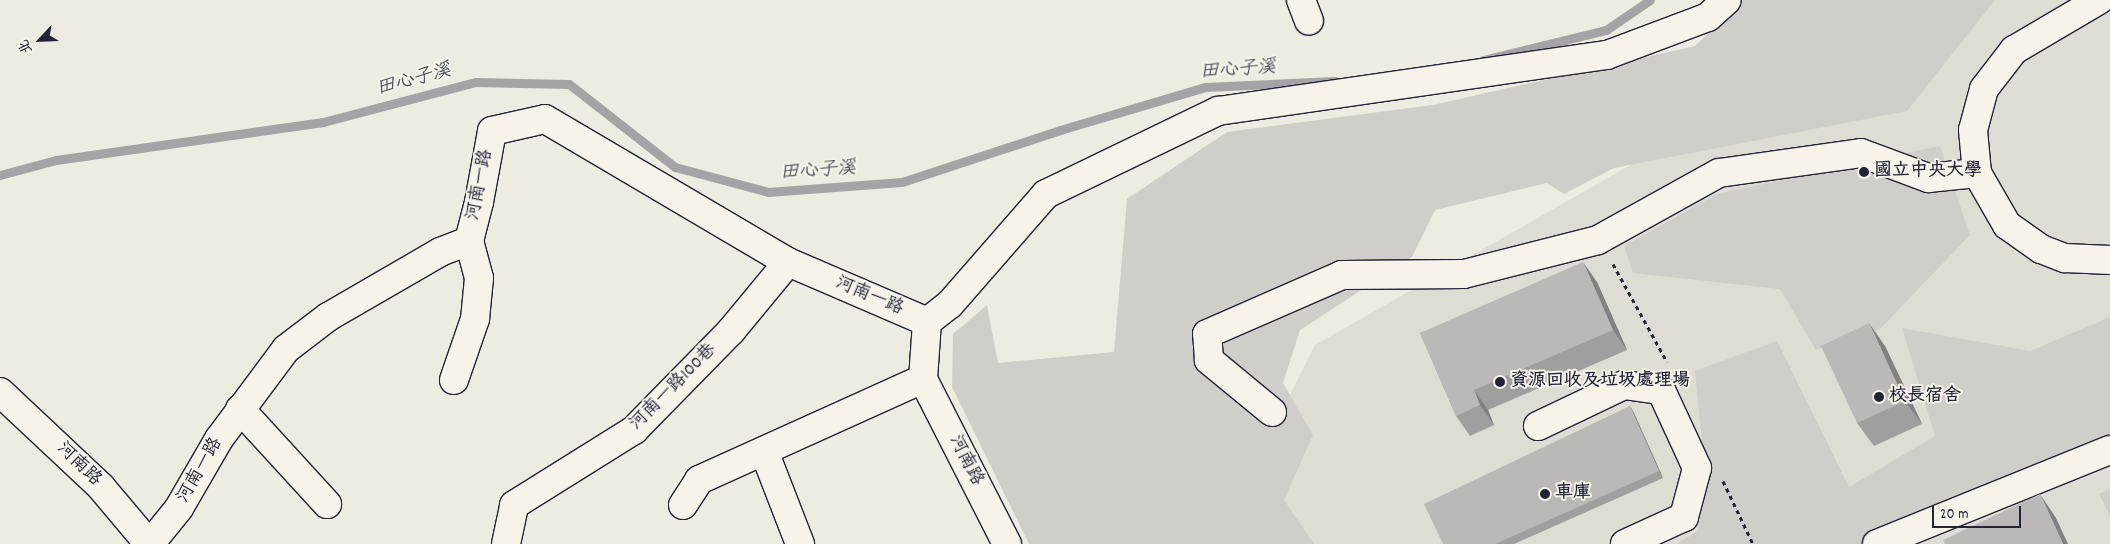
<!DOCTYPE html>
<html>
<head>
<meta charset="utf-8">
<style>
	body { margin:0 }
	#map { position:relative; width:2110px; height:544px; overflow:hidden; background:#eeebe1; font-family:Dekko,"LXGW WenKai TC",sans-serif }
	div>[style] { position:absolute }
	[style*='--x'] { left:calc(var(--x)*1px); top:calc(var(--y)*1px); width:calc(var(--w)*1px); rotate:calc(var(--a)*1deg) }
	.built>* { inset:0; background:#dfdcd4 }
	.green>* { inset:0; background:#d1cdc9 }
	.stream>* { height:9px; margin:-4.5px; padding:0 4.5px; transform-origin:4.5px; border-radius:4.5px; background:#a6a3a6 }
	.path>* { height:3px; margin-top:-1.5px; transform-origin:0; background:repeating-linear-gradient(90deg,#22223b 0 4px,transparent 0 8px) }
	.roads { filter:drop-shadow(1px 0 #22223b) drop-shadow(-1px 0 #22223b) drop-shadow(0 1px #22223b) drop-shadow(0 -1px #22223b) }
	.minor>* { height:28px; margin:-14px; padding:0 14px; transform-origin:14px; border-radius:14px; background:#f7f3e8 }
	.wall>* { inset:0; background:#a19e9d }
	.shaded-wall>* { inset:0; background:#838180 }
	.building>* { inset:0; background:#bbb8b7 }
	.dots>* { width:14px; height:14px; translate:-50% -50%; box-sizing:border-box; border:2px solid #f7f3e8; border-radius:50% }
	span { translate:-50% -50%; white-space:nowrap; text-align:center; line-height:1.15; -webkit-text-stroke:4px #f7f3e8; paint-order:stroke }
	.poi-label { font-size:18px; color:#22223b; font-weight:700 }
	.left { translate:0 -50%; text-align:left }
	.street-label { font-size:18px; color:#22223b }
	.water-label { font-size:19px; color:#504f60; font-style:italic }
	.north { position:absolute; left:15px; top:15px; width:50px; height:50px; -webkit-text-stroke:4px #f7f3e8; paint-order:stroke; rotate:245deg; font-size:14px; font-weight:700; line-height:20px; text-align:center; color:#22223b }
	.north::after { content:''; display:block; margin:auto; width:18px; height:22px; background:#22223b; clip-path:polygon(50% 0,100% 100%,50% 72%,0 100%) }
	.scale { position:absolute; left:1932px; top:506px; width:89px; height:22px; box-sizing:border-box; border:2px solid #22223b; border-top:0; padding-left:6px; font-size:15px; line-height:18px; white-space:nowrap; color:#22223b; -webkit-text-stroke:4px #f7f3e8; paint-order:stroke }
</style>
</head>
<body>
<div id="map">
	<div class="built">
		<i style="clip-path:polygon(1920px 0,2110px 0,2110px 544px,1215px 544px,1315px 345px)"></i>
	</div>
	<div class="green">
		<i style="clip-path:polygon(1743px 0,1995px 0,1907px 111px,1614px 168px,1564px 194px,1547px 183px,1435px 210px,1412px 257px,1300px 330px,1283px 383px,1313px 435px,1284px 500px,1314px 544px,1029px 544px,952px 387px,953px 334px,987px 305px,998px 363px,1114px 352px,1127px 199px,1227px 132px,1433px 105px,1695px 46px)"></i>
		<i style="clip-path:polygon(1940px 146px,1970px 235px,1880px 329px,1816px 350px,1780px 289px,1633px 273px,1624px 246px,1717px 194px)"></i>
		<i style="clip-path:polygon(2110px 317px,2110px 445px,1902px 544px,1677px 544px,1698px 531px,1706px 483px,1695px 371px,1777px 341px,1849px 487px,1935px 436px,1902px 328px,2030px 351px)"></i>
		<i style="clip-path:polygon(2110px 489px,2110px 516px,2099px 494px)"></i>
	</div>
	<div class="stream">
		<i style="--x:1483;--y:60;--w:127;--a:-13.7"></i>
		<i style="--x:1606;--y:30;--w:53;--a:-34.3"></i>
		<i style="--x:0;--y:175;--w:58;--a:-15"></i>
		<i style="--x:56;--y:160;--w:270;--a:-8.1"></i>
		<i style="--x:323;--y:122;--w:158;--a:-14.7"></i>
		<i style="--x:476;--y:82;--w:93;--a:1.2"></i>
		<i style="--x:569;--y:84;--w:135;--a:38.1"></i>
		<i style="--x:675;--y:167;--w:96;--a:15"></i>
		<i style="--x:768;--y:192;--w:134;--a:-4.3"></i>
		<i style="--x:902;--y:182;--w:166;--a:-18.2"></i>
		<i style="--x:1060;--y:130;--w:151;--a:-16.5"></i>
		<i style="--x:1205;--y:87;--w:130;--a:-2.6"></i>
	</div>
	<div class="path">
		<i style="--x:1613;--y:264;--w:112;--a:61.1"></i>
		<i style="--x:1723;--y:481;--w:70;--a:64.5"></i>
	</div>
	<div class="roads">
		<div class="minor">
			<i style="--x:1301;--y:0;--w:22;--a:69"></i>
			<i style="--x:2099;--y:0;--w:99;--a:149.5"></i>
			<i style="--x:2014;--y:50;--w:49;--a:127.6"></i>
			<i style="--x:1984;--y:89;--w:42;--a:105"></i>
			<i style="--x:1973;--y:130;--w:43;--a:84.7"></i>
			<i style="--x:1977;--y:173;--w:60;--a:60"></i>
			<i style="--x:2007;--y:225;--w:42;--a:35.2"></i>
			<i style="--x:2041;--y:249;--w:26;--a:21"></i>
			<i style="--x:2065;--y:258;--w:45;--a:2.5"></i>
			<i style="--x:927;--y:322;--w:29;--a:-38"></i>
			<i style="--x:950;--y:304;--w:146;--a:-48.9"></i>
			<i style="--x:1046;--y:194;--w:191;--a:-25.8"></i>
			<i style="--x:1218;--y:111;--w:393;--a:-8.2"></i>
			<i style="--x:1607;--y:55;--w:108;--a:-20.6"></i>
			<i style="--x:1708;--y:17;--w:25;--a:-42"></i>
			<i style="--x:923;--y:379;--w:185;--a:63"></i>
			<i style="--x:454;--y:380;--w:65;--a:-71"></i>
			<i style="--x:475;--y:319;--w:41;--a:-84.4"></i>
			<i style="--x:479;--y:278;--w:38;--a:-105"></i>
			<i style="--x:0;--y:392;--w:139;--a:43.2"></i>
			<i style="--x:101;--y:487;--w:75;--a:49.9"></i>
			<i style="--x:240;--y:409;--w:129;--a:47.5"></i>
			<i style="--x:1272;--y:412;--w:82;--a:-140.5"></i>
			<i style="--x:1209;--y:360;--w:26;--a:-94"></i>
			<i style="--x:1207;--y:334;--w:147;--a:-23.6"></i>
			<i style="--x:1342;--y:275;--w:122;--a:-0.5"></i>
			<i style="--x:1464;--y:274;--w:138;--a:-14.2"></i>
			<i style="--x:1598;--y:240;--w:138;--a:-29"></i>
			<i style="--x:1719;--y:173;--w:143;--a:-8"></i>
			<i style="--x:1861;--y:153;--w:72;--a:20.5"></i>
			<i style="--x:1928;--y:178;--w:49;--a:-5.8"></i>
			<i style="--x:1538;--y:426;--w:95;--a:-25.5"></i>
			<i style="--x:1624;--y:385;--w:37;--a:8"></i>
			<i style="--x:1661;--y:390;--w:86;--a:65.2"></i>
			<i style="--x:1697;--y:468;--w:51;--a:104.9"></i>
			<i style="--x:1684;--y:517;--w:65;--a:155.4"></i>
			<i style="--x:764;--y:451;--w:100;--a:68.8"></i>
			<i style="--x:683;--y:505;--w:30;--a:-57"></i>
			<i style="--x:699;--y:480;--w:246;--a:-24.3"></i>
			<i style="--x:150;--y:544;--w:46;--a:-51.1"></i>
			<i style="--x:179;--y:508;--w:80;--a:-59.9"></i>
			<i style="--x:219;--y:439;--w:112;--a:-53.3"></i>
			<i style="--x:286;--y:349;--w:53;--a:-37.3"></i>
			<i style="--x:328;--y:317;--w:129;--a:-30.1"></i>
			<i style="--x:440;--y:252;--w:31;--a:-21"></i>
			<i style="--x:469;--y:241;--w:40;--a:-75.6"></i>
			<i style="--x:479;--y:202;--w:72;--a:-79.6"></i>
			<i style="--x:492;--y:131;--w:54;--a:-12.8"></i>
			<i style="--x:545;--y:119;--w:282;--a:30.5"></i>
			<i style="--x:788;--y:262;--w:151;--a:23.3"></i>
			<i style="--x:927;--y:322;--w:57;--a:94"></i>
			<i style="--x:506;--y:544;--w:40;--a:-78"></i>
			<i style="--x:514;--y:505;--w:142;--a:-32"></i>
			<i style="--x:634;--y:430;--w:139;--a:-45.6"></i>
			<i style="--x:731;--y:331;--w:89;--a:-50.4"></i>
			<i style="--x:1877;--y:544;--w:251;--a:-22"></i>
		</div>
	</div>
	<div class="wall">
		<i style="clip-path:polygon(1597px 282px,1627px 350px,1488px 410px,1494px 425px,1470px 436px,1456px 416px,1420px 333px)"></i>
		<i style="clip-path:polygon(1885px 346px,1922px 424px,1874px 446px,1857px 423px)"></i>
		<i style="clip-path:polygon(1630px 406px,1634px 413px,1663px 478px,1514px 544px,1443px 544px)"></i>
	</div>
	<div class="shaded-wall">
		<i style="clip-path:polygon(1583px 262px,1597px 282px,1627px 350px,1613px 330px)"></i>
		<i style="clip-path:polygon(1869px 323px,1885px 346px,1922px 424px,1905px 401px)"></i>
		<i style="clip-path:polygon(1474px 390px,1488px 410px,1494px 425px,1480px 405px)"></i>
		<i style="clip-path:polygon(1630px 406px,1634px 413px,1663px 478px,1659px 471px)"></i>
		<i style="clip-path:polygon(2040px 494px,2056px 518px,2068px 544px,2063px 544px)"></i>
	</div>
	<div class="building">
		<i style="clip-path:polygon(1583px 262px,1613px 330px,1474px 390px,1480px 405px,1456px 416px,1420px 333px)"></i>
		<i style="clip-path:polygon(1869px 323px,1905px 401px,1857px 423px,1821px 346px)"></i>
		<i style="clip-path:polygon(1630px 406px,1659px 471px,1495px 544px,1443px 544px,1424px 504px)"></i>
		<i style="clip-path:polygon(2040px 494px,2063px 544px,1945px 544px,1943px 540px)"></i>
	</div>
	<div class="dots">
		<i style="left:1864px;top:172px;background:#22223b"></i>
		<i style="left:1500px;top:382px;background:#22223b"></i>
		<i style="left:1879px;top:397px;background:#22223b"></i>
		<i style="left:1545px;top:494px;background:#22223b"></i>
	</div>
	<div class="poi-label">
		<span class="left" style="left:1874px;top:172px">國立中央大學</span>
		<span class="left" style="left:1510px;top:382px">資源回收及垃圾處理場</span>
		<span class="left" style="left:1889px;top:397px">校長宿舍</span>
		<span class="left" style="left:1555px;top:494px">車庫</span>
	</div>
	<div class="street-label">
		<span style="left:481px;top:185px;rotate:-79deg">河南一路</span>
		<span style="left:869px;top:297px;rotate:23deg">河南一路</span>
		<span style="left:674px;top:388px;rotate:-45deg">河南一路100巷</span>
		<span style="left:965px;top:461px;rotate:63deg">河南路</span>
		<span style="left:78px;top:465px;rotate:44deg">河南路</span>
		<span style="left:201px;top:471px;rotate:-60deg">河南一路</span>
	</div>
	<div class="water-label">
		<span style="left:1238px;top:71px;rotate:-4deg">田心子溪</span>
		<span style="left:414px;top:81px;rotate:-15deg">田心子溪</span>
		<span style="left:818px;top:172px;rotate:-4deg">田心子溪</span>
	</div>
	<div class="north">北</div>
	<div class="scale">20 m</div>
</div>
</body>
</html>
